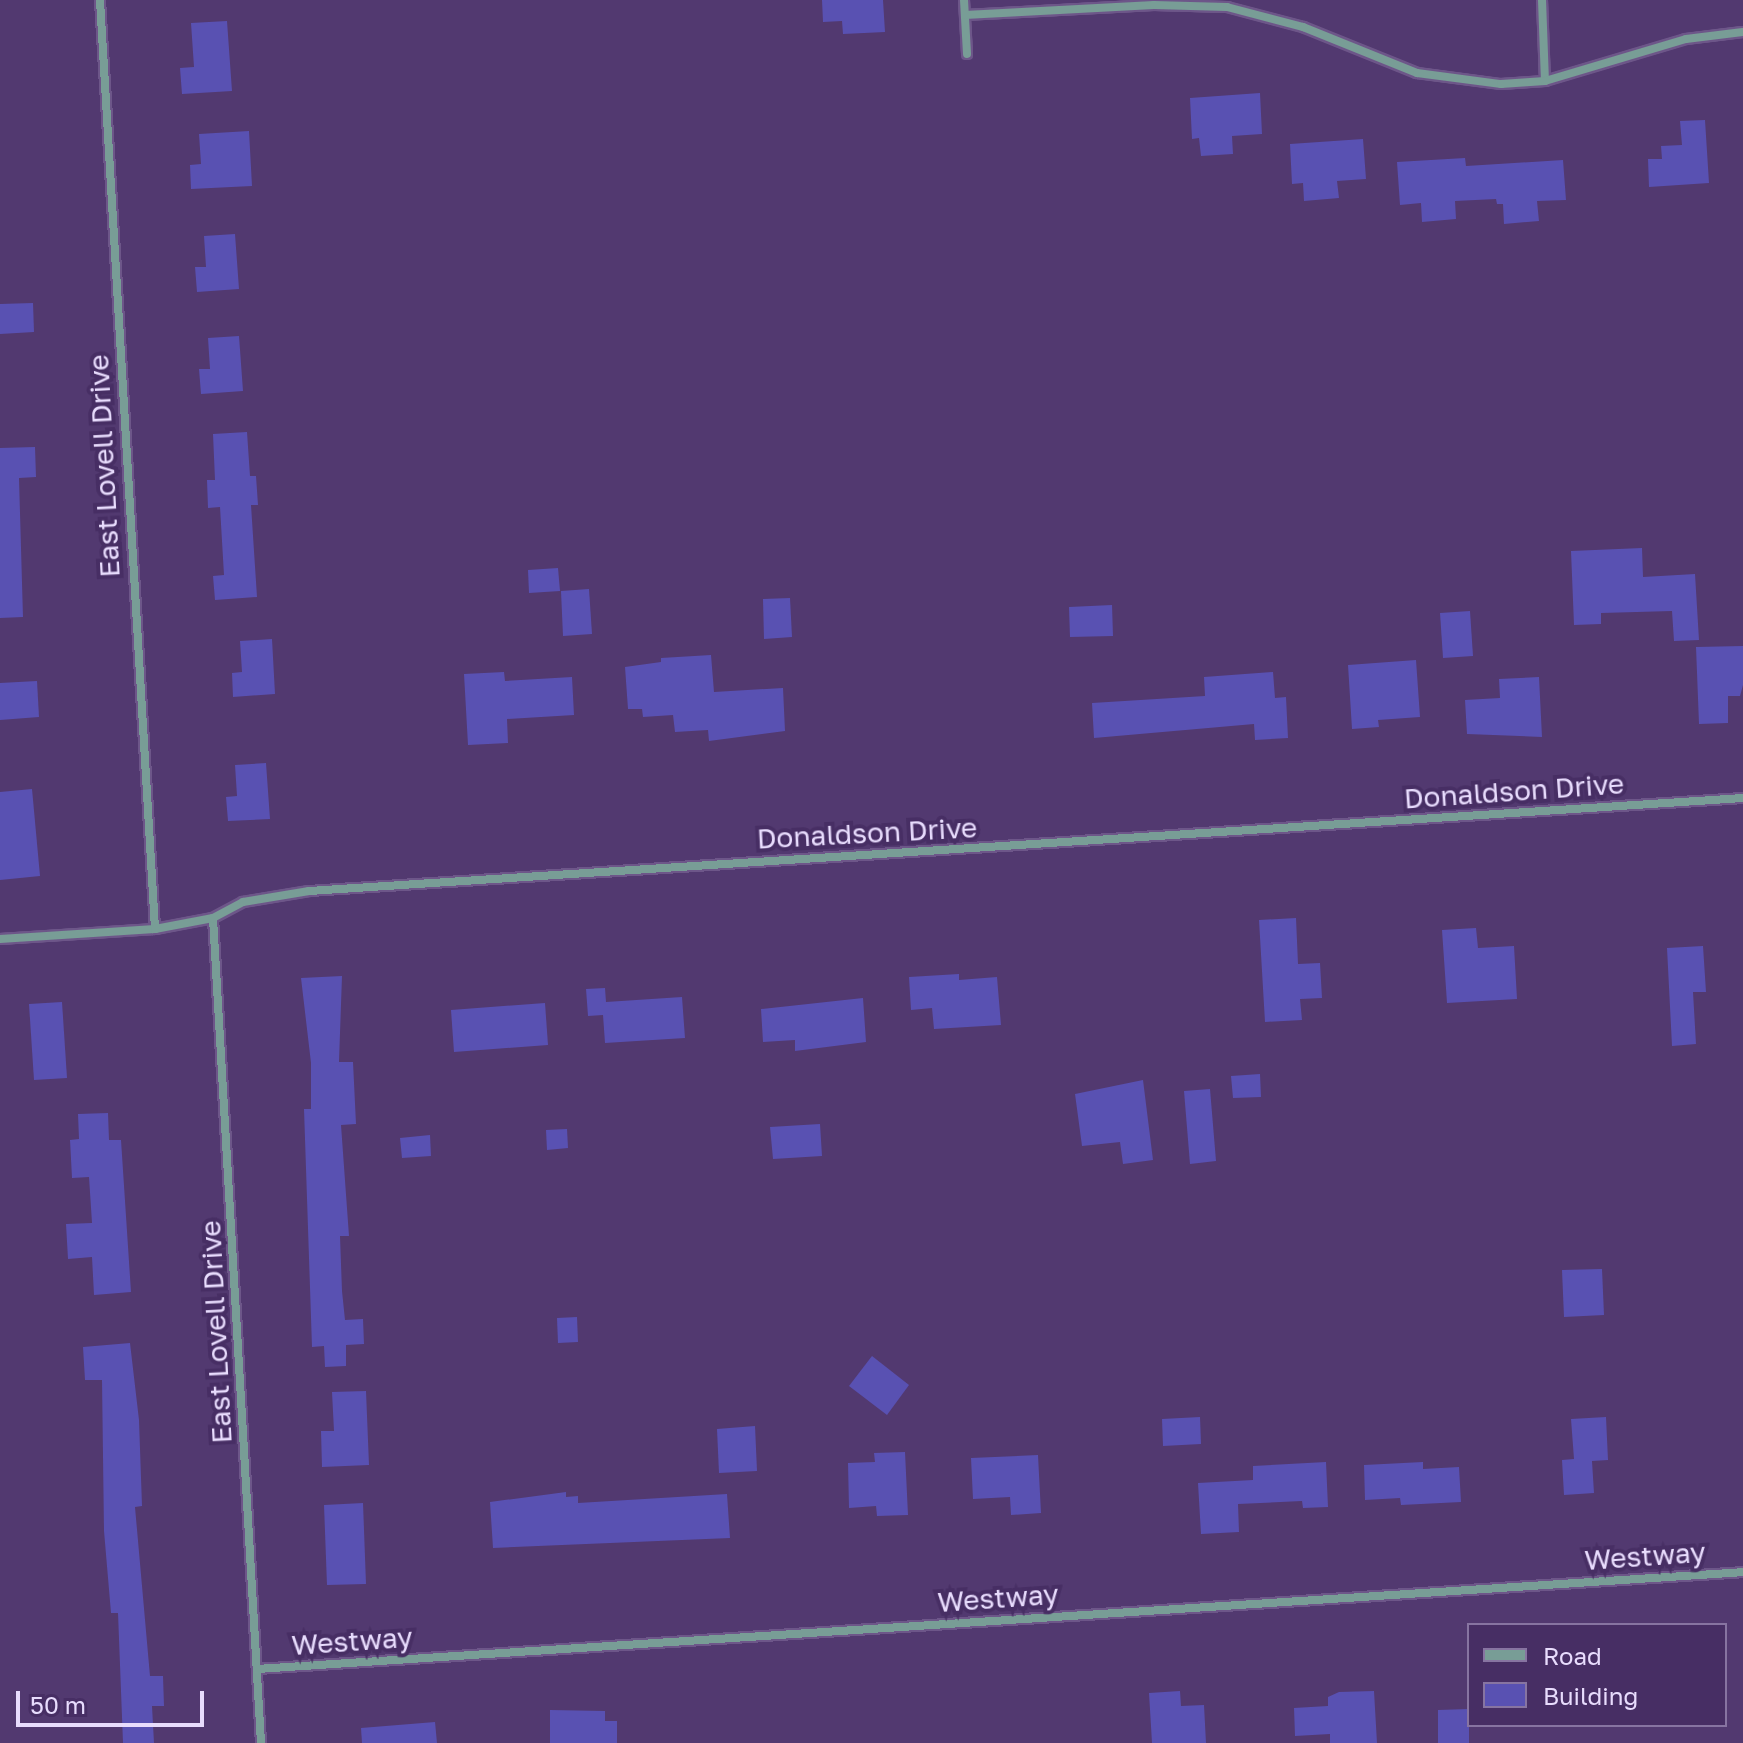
<!DOCTYPE html>
<html>
<head>
<meta charset="utf-8">
<style>
	body { margin:0 }
	#map { position:relative; width:1743px; height:1743px; overflow:hidden; background:#523970; font-family:"Golos Text",sans-serif }
	div>[style] { position:absolute }
	[style*='--x'] { left:calc(var(--x)*1px); top:calc(var(--y)*1px); width:calc(var(--w)*1px); rotate:calc(var(--a)*1deg) }
	.building>* { inset:0; background:#5951b2 }
	.roads { filter:drop-shadow(2px 0 #6d5689) drop-shadow(-2px 0 #6d5689) drop-shadow(0 2px #6d5689) drop-shadow(0 -2px #6d5689) }
	.minor>* { height:8px; margin:-4px; padding:0 4px; transform-origin:4px; border-radius:4px; background:#789d96 }
	span { translate:-50% -50%; white-space:nowrap; text-align:center; line-height:1.15; -webkit-text-stroke:8px #472e64; paint-order:stroke }
	.street-label { font-size:28px; color:#e8dcfd }
	.legend { position:absolute; left:1467px; top:1623px; width:260px; height:104px; box-sizing:border-box; background:#472e64; border:2px solid #8774a1; margin:0; padding:10px 14px; list-style:none; font-size:24px; color:#e8dcfd }
	.legend li { display:flex; align-items:center; gap:16px; height:40px }
	.legend b { width:40px; border:2px solid #8774a1 }
	.scale { position:absolute; left:16px; top:1691px; width:188px; height:36px; box-sizing:border-box; border:4px solid #e8dcfd; border-top:0; padding-left:10px; font-size:24px; line-height:28px; white-space:nowrap; color:#e8dcfd; -webkit-text-stroke:6px #472e64; paint-order:stroke }
</style>
</head>
<body>
<div id="map">
	<div class="building">
		<i style="clip-path:polygon(822px 0,883px 0,885px 32px,843px 34px,842px 21px,823px 22px)"></i>
		<i style="clip-path:polygon(227px 21px,232px 91px,182px 94px,180px 68px,194px 67px,191px 23px)"></i>
		<i style="clip-path:polygon(1260px 93px,1262px 134px,1232px 136px,1233px 154px,1201px 156px,1199px 138px,1192px 139px,1190px 98px)"></i>
		<i style="clip-path:polygon(1705px 120px,1709px 183px,1649px 187px,1648px 159px,1662px 159px,1661px 146px,1682px 145px,1680px 121px)"></i>
		<i style="clip-path:polygon(249px 131px,252px 186px,191px 189px,190px 165px,201px 164px,199px 134px)"></i>
		<i style="clip-path:polygon(1363px 139px,1366px 179px,1337px 181px,1339px 198px,1304px 201px,1303px 183px,1292px 184px,1290px 144px)"></i>
		<i style="clip-path:polygon(1465px 158px,1466px 166px,1563px 160px,1566px 200px,1537px 201px,1539px 221px,1504px 224px,1503px 204px,1497px 204px,1496px 199px,1455px 201px,1456px 219px,1422px 222px,1421px 203px,1400px 205px,1397px 162px)"></i>
		<i style="clip-path:polygon(235px 234px,239px 289px,197px 292px,195px 267px,206px 267px,204px 236px)"></i>
		<i style="clip-path:polygon(33px 303px,34px 332px,0 334px,0 304px)"></i>
		<i style="clip-path:polygon(239px 336px,243px 391px,201px 394px,199px 369px,210px 369px,208px 338px)"></i>
		<i style="clip-path:polygon(247px 432px,250px 476px,256px 476px,258px 505px,251px 505px,257px 597px,215px 600px,213px 576px,224px 575px,220px 507px,208px 508px,207px 480px,215px 480px,213px 434px)"></i>
		<i style="clip-path:polygon(35px 447px,36px 477px,19px 478px,23px 617px,0 618px,0 448px)"></i>
		<i style="clip-path:polygon(1642px 548px,1643px 577px,1695px 574px,1699px 640px,1674px 641px,1672px 611px,1601px 613px,1601px 624px,1574px 625px,1571px 551px)"></i>
		<i style="clip-path:polygon(558px 568px,560px 591px,529px 593px,528px 570px)"></i>
		<i style="clip-path:polygon(589px 589px,592px 634px,563px 636px,561px 591px)"></i>
		<i style="clip-path:polygon(790px 598px,792px 637px,764px 639px,763px 599px)"></i>
		<i style="clip-path:polygon(1112px 605px,1113px 636px,1070px 637px,1069px 607px)"></i>
		<i style="clip-path:polygon(1470px 611px,1473px 656px,1443px 658px,1440px 613px)"></i>
		<i style="clip-path:polygon(272px 639px,275px 694px,233px 697px,232px 673px,242px 672px,240px 641px)"></i>
		<i style="clip-path:polygon(1743px 646px,1743px 685px,1740px 696px,1728px 696px,1728px 723px,1699px 724px,1696px 647px)"></i>
		<i style="clip-path:polygon(711px 655px,714px 692px,783px 688px,785px 731px,709px 741px,708px 730px,675px 732px,673px 715px,643px 717px,642px 709px,628px 709px,625px 667px,661px 662px,661px 658px)"></i>
		<i style="clip-path:polygon(1416px 660px,1420px 717px,1378px 720px,1379px 727px,1352px 729px,1348px 665px)"></i>
		<i style="clip-path:polygon(504px 672px,505px 681px,572px 677px,574px 715px,507px 719px,508px 743px,468px 745px,464px 674px)"></i>
		<i style="clip-path:polygon(1273px 672px,1275px 698px,1286px 697px,1288px 738px,1255px 740px,1254px 724px,1094px 738px,1092px 703px,1205px 696px,1204px 677px)"></i>
		<i style="clip-path:polygon(1539px 677px,1542px 737px,1467px 734px,1465px 700px,1500px 698px,1499px 679px)"></i>
		<i style="clip-path:polygon(37px 681px,39px 717px,0 720px,0 683px)"></i>
		<i style="clip-path:polygon(266px 763px,270px 819px,228px 821px,226px 797px,237px 796px,235px 765px)"></i>
		<i style="clip-path:polygon(32px 789px,40px 876px,0 880px,0 792px)"></i>
		<i style="clip-path:polygon(1296px 918px,1298px 964px,1320px 963px,1322px 998px,1300px 999px,1302px 1020px,1265px 1022px,1259px 920px)"></i>
		<i style="clip-path:polygon(1476px 928px,1478px 948px,1514px 946px,1517px 999px,1447px 1003px,1442px 930px)"></i>
		<i style="clip-path:polygon(1703px 946px,1706px 992px,1693px 992px,1696px 1044px,1672px 1046px,1667px 948px)"></i>
		<i style="clip-path:polygon(959px 974px,959px 980px,997px 977px,1001px 1025px,934px 1029px,932px 1008px,911px 1010px,909px 977px)"></i>
		<i style="clip-path:polygon(342px 976px,339px 1062px,353px 1062px,356px 1124px,341px 1125px,349px 1236px,340px 1236px,342px 1291px,345px 1320px,363px 1319px,364px 1344px,346px 1345px,346px 1366px,325px 1367px,324px 1346px,312px 1347px,304px 1109px,311px 1109px,311px 1063px,301px 978px)"></i>
		<i style="clip-path:polygon(605px 988px,606px 1002px,682px 997px,685px 1038px,605px 1043px,603px 1015px,588px 1016px,586px 989px)"></i>
		<i style="clip-path:polygon(863px 998px,866px 1042px,795px 1051px,795px 1040px,763px 1042px,761px 1009px)"></i>
		<i style="clip-path:polygon(62px 1002px,67px 1078px,34px 1080px,29px 1004px)"></i>
		<i style="clip-path:polygon(545px 1003px,548px 1045px,454px 1052px,451px 1010px)"></i>
		<i style="clip-path:polygon(1260px 1074px,1261px 1097px,1233px 1098px,1231px 1076px)"></i>
		<i style="clip-path:polygon(1143px 1080px,1153px 1160px,1123px 1164px,1120px 1142px,1082px 1146px,1075px 1094px)"></i>
		<i style="clip-path:polygon(1210px 1089px,1216px 1161px,1190px 1164px,1184px 1091px)"></i>
		<i style="clip-path:polygon(108px 1113px,109px 1140px,121px 1140px,131px 1292px,94px 1295px,92px 1257px,68px 1259px,66px 1224px,92px 1223px,89px 1177px,72px 1178px,70px 1140px,79px 1139px,78px 1114px)"></i>
		<i style="clip-path:polygon(820px 1124px,822px 1156px,773px 1159px,770px 1127px)"></i>
		<i style="clip-path:polygon(567px 1129px,568px 1148px,547px 1150px,546px 1130px)"></i>
		<i style="clip-path:polygon(430px 1135px,431px 1156px,402px 1158px,400px 1138px)"></i>
		<i style="clip-path:polygon(1602px 1269px,1604px 1315px,1564px 1317px,1562px 1270px)"></i>
		<i style="clip-path:polygon(577px 1317px,578px 1342px,558px 1343px,557px 1318px)"></i>
		<i style="clip-path:polygon(130px 1343px,139px 1420px,142px 1506px,135px 1507px,150px 1676px,163px 1676px,164px 1706px,152px 1706px,154px 1743px,123px 1743px,118px 1613px,111px 1613px,104px 1531px,102px 1380px,85px 1380px,83px 1347px)"></i>
		<i style="clip-path:polygon(872px 1356px,909px 1385px,887px 1415px,849px 1386px)"></i>
		<i style="clip-path:polygon(366px 1391px,369px 1465px,322px 1467px,321px 1431px,334px 1431px,332px 1392px)"></i>
		<i style="clip-path:polygon(1200px 1417px,1201px 1444px,1163px 1446px,1162px 1419px)"></i>
		<i style="clip-path:polygon(1606px 1417px,1608px 1460px,1592px 1461px,1594px 1493px,1564px 1495px,1562px 1460px,1574px 1459px,1571px 1419px)"></i>
		<i style="clip-path:polygon(755px 1426px,757px 1471px,719px 1473px,717px 1429px)"></i>
		<i style="clip-path:polygon(905px 1452px,908px 1515px,877px 1516px,876px 1506px,849px 1508px,848px 1463px,875px 1462px,874px 1453px)"></i>
		<i style="clip-path:polygon(1038px 1455px,1041px 1513px,1011px 1515px,1010px 1497px,973px 1499px,971px 1458px)"></i>
		<i style="clip-path:polygon(1326px 1462px,1328px 1507px,1303px 1508px,1302px 1501px,1238px 1504px,1239px 1532px,1201px 1534px,1198px 1483px,1253px 1480px,1253px 1466px)"></i>
		<i style="clip-path:polygon(1423px 1462px,1423px 1469px,1459px 1467px,1461px 1502px,1401px 1505px,1400px 1498px,1365px 1500px,1364px 1465px)"></i>
		<i style="clip-path:polygon(566px 1492px,566px 1497px,578px 1496px,578px 1503px,727px 1494px,730px 1538px,493px 1548px,490px 1502px)"></i>
		<i style="clip-path:polygon(363px 1503px,366px 1584px,327px 1585px,324px 1505px)"></i>
		<i style="clip-path:polygon(1180px 1691px,1181px 1706px,1204px 1705px,1206px 1743px,1152px 1743px,1149px 1693px)"></i>
		<i style="clip-path:polygon(1374px 1691px,1377px 1743px,1330px 1743px,1330px 1734px,1295px 1736px,1294px 1708px,1328px 1706px,1328px 1697px,1339px 1692px)"></i>
		<i style="clip-path:polygon(1469px 1709px,1469px 1743px,1438px 1743px,1438px 1710px)"></i>
		<i style="clip-path:polygon(550px 1710px,605px 1711px,605px 1721px,617px 1721px,617px 1743px,550px 1743px)"></i>
		<i style="clip-path:polygon(435px 1722px,437px 1743px,362px 1743px,361px 1728px)"></i>
	</div>
	<div class="roads">
		<div class="minor">
			<i style="--x:100;--y:0;--w:931;--a:86.61"></i>
			<i style="--x:964;--y:0;--w:54;--a:86.8"></i>
			<i style="--x:1542;--y:0;--w:81;--a:87.9"></i>
			<i style="--x:965;--y:15;--w:189;--a:-3"></i>
			<i style="--x:1154;--y:5;--w:73;--a:1.6"></i>
			<i style="--x:1227;--y:7;--w:79;--a:14.7"></i>
			<i style="--x:1303;--y:27;--w:123;--a:22"></i>
			<i style="--x:1417;--y:73;--w:85;--a:7.5"></i>
			<i style="--x:1501;--y:84;--w:44;--a:-3.9"></i>
			<i style="--x:1545;--y:81;--w:147;--a:-16.6"></i>
			<i style="--x:1686;--y:39;--w:57;--a:-7"></i>
			<i style="--x:213;--y:918;--w:826;--a:86.67"></i>
			<i style="--x:0;--y:939;--w:155;--a:-3.7"></i>
			<i style="--x:155;--y:929;--w:59;--a:-10.7"></i>
			<i style="--x:213;--y:918;--w:34;--a:-28"></i>
			<i style="--x:243;--y:902;--w:67;--a:-9.5"></i>
			<i style="--x:309;--y:891;--w:1437;--a:-3.71"></i>
			<i style="--x:257;--y:1669;--w:1489;--a:-3.73"></i>
		</div>
	</div>
	<div class="street-label">
		<span style="left:104px;top:466px;rotate:-93deg">East Lovell Drive</span>
		<span style="left:1514px;top:791px;rotate:-4deg">Donaldson Drive</span>
		<span style="left:867px;top:833px;rotate:-3deg">Donaldson Drive</span>
		<span style="left:216px;top:1332px;rotate:-93deg">East Lovell Drive</span>
		<span style="left:1645px;top:1556px;rotate:-4deg">Westway</span>
		<span style="left:998px;top:1598px;rotate:-4deg">Westway</span>
		<span style="left:352px;top:1641px;rotate:-4deg">Westway</span>
	</div>
	<ul class="legend">
	<li><b style="height:10px;background:#789d96"></b>Road</li>
	<li><b style="height:22px;background:#5951b2"></b>Building</li>
	</ul>
	<div class="scale">50 m</div>
</div>
</body>
</html>
